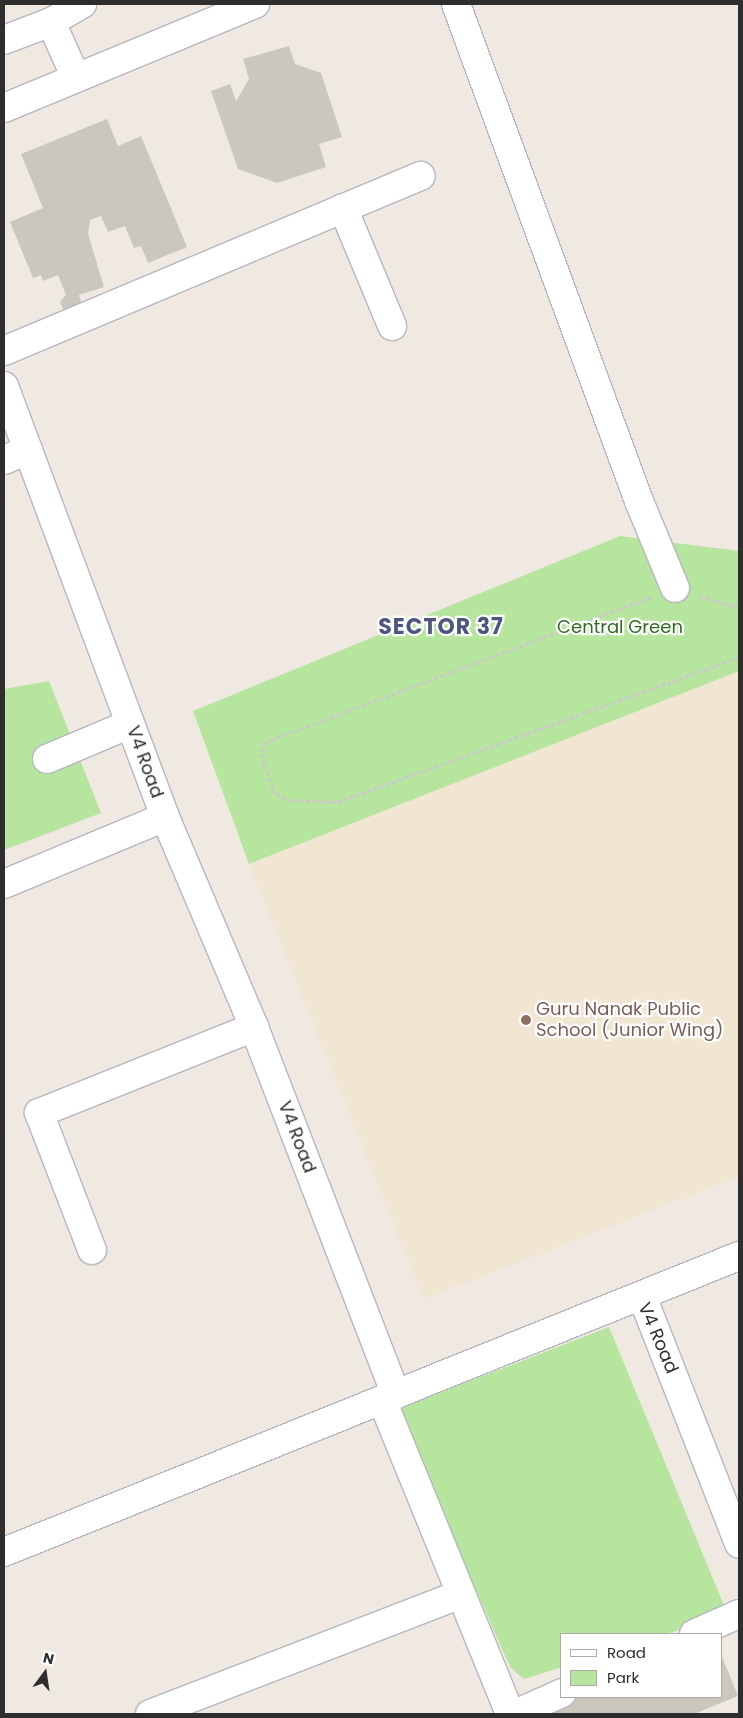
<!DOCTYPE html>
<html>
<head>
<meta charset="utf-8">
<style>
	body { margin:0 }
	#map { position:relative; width:743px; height:1718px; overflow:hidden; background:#efe9e1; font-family:Poppins,sans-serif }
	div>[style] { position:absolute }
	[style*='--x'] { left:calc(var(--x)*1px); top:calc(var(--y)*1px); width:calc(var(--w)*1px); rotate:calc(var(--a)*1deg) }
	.education>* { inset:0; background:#f0e6d1 }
	.green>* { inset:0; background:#b6e59e }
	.building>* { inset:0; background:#cbc7bf }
	.path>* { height:3px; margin-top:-1.5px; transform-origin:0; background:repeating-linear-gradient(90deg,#c9c9c9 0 4px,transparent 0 6.5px) }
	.roads { filter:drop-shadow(1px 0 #b4b7c1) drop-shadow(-1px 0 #b4b7c1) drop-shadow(0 1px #b4b7c1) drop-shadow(0 -1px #b4b7c1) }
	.minor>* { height:28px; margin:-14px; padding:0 14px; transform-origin:14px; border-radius:14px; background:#fff }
	.dots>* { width:14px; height:14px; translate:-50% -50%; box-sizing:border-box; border:2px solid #fff; border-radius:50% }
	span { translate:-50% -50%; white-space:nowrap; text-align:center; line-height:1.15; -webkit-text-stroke:4.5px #fff; paint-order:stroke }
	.park-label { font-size:18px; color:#2c6e1b }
	.street-label { font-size:18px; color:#2e2e2e }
	.education-label { font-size:18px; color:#785e54 }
	.left { translate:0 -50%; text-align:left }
	.district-label { font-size:22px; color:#4d5680; font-weight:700; letter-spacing:1px }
	.frame { position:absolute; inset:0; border:5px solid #2e2e2e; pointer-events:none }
	.legend { position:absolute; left:560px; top:1633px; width:162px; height:65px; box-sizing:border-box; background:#fff; border:1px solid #ababab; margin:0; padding:6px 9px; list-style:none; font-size:15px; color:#2e2e2e }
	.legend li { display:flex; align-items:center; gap:10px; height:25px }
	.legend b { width:25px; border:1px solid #ababab }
	.north { position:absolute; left:20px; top:1648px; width:50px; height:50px; -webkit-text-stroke:4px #fff; paint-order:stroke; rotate:14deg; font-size:14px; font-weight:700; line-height:20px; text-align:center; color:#2e2e2e }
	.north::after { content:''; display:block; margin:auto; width:18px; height:22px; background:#2e2e2e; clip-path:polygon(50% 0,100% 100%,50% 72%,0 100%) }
</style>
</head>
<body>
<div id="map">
	<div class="education">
		<i style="clip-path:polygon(739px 671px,739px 1177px,424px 1299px,249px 864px)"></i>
	</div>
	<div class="green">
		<i style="clip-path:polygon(620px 536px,739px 551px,739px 671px,249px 864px,193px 711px)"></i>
		<i style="clip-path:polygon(49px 681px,101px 813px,4px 850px,4px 689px)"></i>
		<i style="clip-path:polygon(609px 1327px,728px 1615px,666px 1634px,562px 1634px,562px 1667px,524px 1679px,511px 1668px,501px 1647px,398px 1409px)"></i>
	</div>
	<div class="building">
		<i style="clip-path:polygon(289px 46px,295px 64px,321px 73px,342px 137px,319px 144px,326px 167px,277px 183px,238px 169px,211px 91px,230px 84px,236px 101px,249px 79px,243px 59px)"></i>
		<i style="clip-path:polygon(107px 119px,118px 146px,141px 136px,187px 247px,148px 263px,141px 246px,134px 248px,125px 226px,108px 232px,101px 216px,90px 220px,88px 234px,104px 287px,79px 295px,84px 312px,67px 317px,60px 302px,66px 295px,58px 275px,43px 281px,41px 275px,33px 278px,10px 222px,43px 208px,21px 154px)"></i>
		<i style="clip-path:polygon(722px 1657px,738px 1696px,694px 1714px,556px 1714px,552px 1705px,572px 1697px,722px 1697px)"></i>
	</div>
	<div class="path">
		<i style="--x:699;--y:596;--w:35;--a:16"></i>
		<i style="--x:733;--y:606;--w:6;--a:-18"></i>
		<i style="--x:651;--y:597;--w:411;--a:159.4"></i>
		<i style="--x:266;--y:742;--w:12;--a:114"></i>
		<i style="--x:261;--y:753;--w:35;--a:72"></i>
		<i style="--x:272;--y:786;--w:9;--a:58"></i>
		<i style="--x:277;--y:794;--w:12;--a:31"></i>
		<i style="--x:287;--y:800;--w:50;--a:2.3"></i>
		<i style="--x:337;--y:802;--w:427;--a:-19.8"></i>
	</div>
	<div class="roads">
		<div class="minor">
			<i style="--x:456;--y:4;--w:530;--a:69.79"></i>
			<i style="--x:639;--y:501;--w:94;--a:67.5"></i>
			<i style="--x:51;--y:22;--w:61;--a:65.9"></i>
			<i style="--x:4;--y:40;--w:50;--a:-21"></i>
			<i style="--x:51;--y:22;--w:36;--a:-30"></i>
			<i style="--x:4;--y:108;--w:272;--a:-22.5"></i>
			<i style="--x:343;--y:208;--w:128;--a:67.4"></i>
			<i style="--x:4;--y:351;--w:452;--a:-22.8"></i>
			<i style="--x:4;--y:386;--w:460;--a:69.5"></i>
			<i style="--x:165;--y:817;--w:228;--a:67"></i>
			<i style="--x:254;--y:1027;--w:394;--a:68.9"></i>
			<i style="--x:4;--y:460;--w:26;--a:-23"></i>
			<i style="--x:47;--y:759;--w:90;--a:-22.9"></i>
			<i style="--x:4;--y:884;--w:174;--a:-22.6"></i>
			<i style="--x:92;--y:1250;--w:147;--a:-111.1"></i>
			<i style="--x:39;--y:1113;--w:232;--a:-21.8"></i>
			<i style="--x:642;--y:1296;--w:266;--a:68.6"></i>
			<i style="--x:382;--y:1400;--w:339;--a:67.8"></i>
			<i style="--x:4;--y:1552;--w:792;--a:-21.94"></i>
			<i style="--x:694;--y:1634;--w:49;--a:-24"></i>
			<i style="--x:150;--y:1714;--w:333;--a:-21.1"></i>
			<i style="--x:515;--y:1714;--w:51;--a:-24.1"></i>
		</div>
	</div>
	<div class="dots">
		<i style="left:526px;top:1020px;background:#8d6e63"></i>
	</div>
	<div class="park-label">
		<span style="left:620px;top:627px">Central Green</span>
	</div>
	<div class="street-label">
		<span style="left:145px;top:762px;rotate:70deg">V4 Road</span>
		<span style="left:297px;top:1137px;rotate:69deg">V4 Road</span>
		<span style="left:658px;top:1338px;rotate:67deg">V4 Road</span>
	</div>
	<div class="education-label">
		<span class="left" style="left:536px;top:1020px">Guru Nanak Public<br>School (Junior Wing)</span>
	</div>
	<div class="district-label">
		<span style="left:441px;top:627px">SECTOR 37</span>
	</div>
	<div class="frame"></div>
	<ul class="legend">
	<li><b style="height:6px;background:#fff"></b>Road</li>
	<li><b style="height:14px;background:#b6e59e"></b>Park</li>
	</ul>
	<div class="north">N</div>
</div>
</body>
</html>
